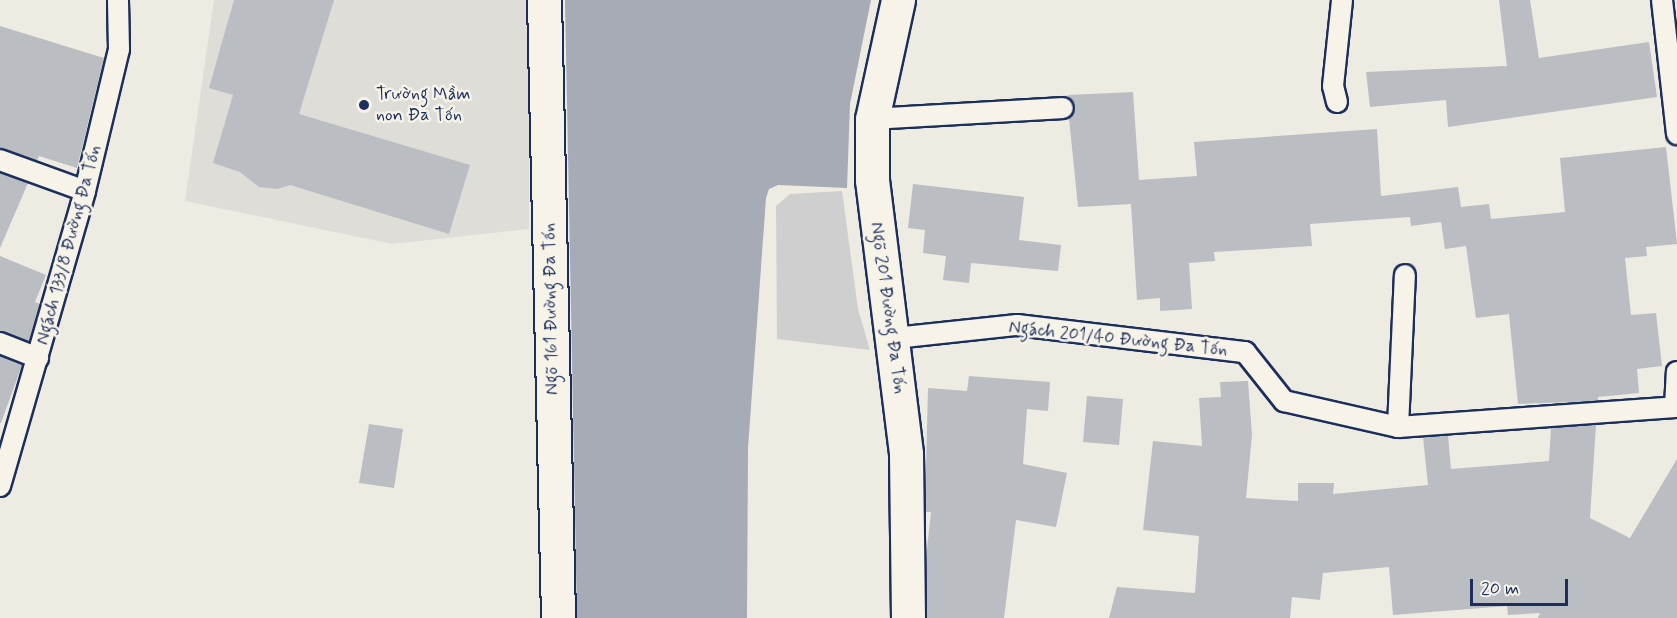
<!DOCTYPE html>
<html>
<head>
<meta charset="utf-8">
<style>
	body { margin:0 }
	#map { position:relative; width:1677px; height:618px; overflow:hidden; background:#eeebe2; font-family:Mynerve,sans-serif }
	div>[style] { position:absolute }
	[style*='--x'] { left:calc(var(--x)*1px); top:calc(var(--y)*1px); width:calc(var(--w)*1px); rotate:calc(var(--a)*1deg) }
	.built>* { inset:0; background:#deddd8 }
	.green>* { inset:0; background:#cfcfcf }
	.water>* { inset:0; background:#a6abb5 }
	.building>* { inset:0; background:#babdc2 }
	.roads { filter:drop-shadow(2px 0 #1b2f5e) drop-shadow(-2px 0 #1b2f5e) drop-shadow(0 2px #1b2f5e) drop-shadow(0 -2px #1b2f5e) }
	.service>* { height:20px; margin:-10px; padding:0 10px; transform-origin:10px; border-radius:10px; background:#f7f3e8 }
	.minor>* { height:33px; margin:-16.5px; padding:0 16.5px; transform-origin:16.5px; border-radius:16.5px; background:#f7f3e8 }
	.dots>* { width:16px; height:16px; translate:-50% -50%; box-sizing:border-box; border:3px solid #f7f3e8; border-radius:50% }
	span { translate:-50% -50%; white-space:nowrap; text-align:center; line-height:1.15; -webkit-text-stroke:5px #f7f3e8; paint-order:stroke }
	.poi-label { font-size:18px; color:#1b2f5e }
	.left { translate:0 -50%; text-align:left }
	.street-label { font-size:18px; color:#1b2f5e }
	.scale { position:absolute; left:1470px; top:579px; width:98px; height:27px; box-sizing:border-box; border:3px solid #1b2f5e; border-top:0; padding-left:8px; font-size:18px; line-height:21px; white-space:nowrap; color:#1b2f5e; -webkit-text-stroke:4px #f7f3e8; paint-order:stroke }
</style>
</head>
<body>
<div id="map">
	<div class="built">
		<i style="clip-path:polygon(214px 0,530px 0,529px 229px,392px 244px,185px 201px)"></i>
	</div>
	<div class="green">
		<i style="clip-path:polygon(842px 191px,858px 309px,870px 350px,777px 339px,776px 206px,790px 194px)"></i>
	</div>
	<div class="water">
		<i style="clip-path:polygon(565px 0,871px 0,850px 104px,847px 188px,778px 185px,769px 189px,766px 198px,748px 448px,747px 618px,577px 618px)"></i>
	</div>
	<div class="building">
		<i style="clip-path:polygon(234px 0,334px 0,299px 114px,470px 165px,449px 234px,290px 185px,277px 189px,259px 187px,240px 172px,213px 163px,233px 95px,209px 88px)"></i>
		<i style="clip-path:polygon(1499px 0,1530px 0,1539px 58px,1649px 42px,1657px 97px,1448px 127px,1446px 100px,1370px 107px,1366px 72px,1507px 66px)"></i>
		<i style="clip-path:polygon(0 26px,104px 58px,77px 168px,39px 156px,37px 161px,0 148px)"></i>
		<i style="clip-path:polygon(1133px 92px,1139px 180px,1197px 176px,1194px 142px,1377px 129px,1381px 196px,1458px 187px,1461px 207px,1489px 204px,1491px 219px,1565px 212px,1560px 158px,1666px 147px,1677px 244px,1646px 247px,1647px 256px,1625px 258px,1631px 315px,1656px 313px,1662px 366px,1637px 369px,1639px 393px,1598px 397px,1598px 401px,1518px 404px,1509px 314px,1476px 318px,1466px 246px,1445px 249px,1441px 222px,1411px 226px,1410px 217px,1310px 224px,1312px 246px,1214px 252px,1215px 261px,1189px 263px,1192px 309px,1160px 311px,1160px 298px,1137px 300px,1131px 204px,1078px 207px,1069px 118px,1075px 107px,1068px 95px)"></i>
		<i style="clip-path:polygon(0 173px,28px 183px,0 248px)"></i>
		<i style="clip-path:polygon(913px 184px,1024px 197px,1019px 240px,1061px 245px,1058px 271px,971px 263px,969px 283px,943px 280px,946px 256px,923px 253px,925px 230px,908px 228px)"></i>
		<i style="clip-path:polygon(0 256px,46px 275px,35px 302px,40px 304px,29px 342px,0 331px)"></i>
		<i style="clip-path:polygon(0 356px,22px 365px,1px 423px,0 423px)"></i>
		<i style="clip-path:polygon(969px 376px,1050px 382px,1048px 411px,1027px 409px,1023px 464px,1067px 473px,1056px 527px,1016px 520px,1004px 618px,927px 618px,926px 558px,931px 512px,925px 512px,928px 388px,967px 391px)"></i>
		<i style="clip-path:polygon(1248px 381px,1252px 435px,1246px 498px,1298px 501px,1298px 483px,1334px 483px,1333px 494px,1428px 485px,1423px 437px,1448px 435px,1451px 469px,1549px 461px,1551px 428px,1596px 425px,1590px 518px,1630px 538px,1677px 459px,1677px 618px,1538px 618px,1540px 613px,1508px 615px,1507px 606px,1393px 615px,1389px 567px,1323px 573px,1320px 600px,1292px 597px,1290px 618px,1109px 618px,1117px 587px,1195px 593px,1199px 536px,1143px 530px,1153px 441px,1202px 446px,1199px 398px,1221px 397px,1220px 382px)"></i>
		<i style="clip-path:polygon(1087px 396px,1123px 399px,1119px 445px,1083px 442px)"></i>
		<i style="clip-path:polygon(369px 424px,403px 429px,394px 488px,359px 483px)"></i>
	</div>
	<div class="roads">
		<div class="service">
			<i style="--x:1662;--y:0;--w:135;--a:83.6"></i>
			<i style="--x:1337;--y:102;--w:16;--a:-104"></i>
			<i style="--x:1333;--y:86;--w:86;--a:-84"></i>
			<i style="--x:872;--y:119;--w:191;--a:-3.3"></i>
			<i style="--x:0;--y:160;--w:90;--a:20"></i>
			<i style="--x:895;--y:338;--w:123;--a:-6.1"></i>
			<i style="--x:1017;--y:325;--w:230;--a:6.8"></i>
			<i style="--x:1245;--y:352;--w:63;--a:51.5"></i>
			<i style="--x:1284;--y:401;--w:117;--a:12.8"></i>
			<i style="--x:1398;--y:427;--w:278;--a:-4.1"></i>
			<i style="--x:1675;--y:407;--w:35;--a:-87"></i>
			<i style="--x:0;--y:343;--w:41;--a:21.5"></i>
			<i style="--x:1398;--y:427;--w:152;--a:-87.4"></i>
			<i style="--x:0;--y:486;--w:307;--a:-73.9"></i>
			<i style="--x:85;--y:191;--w:146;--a:-76.5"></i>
			<i style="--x:119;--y:49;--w:49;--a:-91.2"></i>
		</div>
		<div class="minor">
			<i style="--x:544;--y:0;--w:618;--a:88.7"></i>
			<i style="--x:898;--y:0;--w:122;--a:102.3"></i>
			<i style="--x:872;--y:119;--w:61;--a:90"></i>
			<i style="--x:872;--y:180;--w:276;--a:82.9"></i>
			<i style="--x:906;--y:454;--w:164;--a:89.3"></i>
		</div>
	</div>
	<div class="dots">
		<i style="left:364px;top:105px;background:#1b2f5e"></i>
	</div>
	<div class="poi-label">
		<span class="left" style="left:376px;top:105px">Trường Mầm<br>non Đa Tốn</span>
	</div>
	<div class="street-label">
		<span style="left:69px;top:245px;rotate:-75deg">Ngách 133/8 Đường Đa Tốn</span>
		<span style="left:888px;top:308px;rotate:82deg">Ngõ 201 Đường Đa Tốn</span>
		<span style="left:551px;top:309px;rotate:-91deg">Ngõ 161 Đường Đa Tốn</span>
		<span style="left:1118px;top:339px;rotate:6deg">Ngách 201/40 Đường Đa Tốn</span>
	</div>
	<div class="scale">20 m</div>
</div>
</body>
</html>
